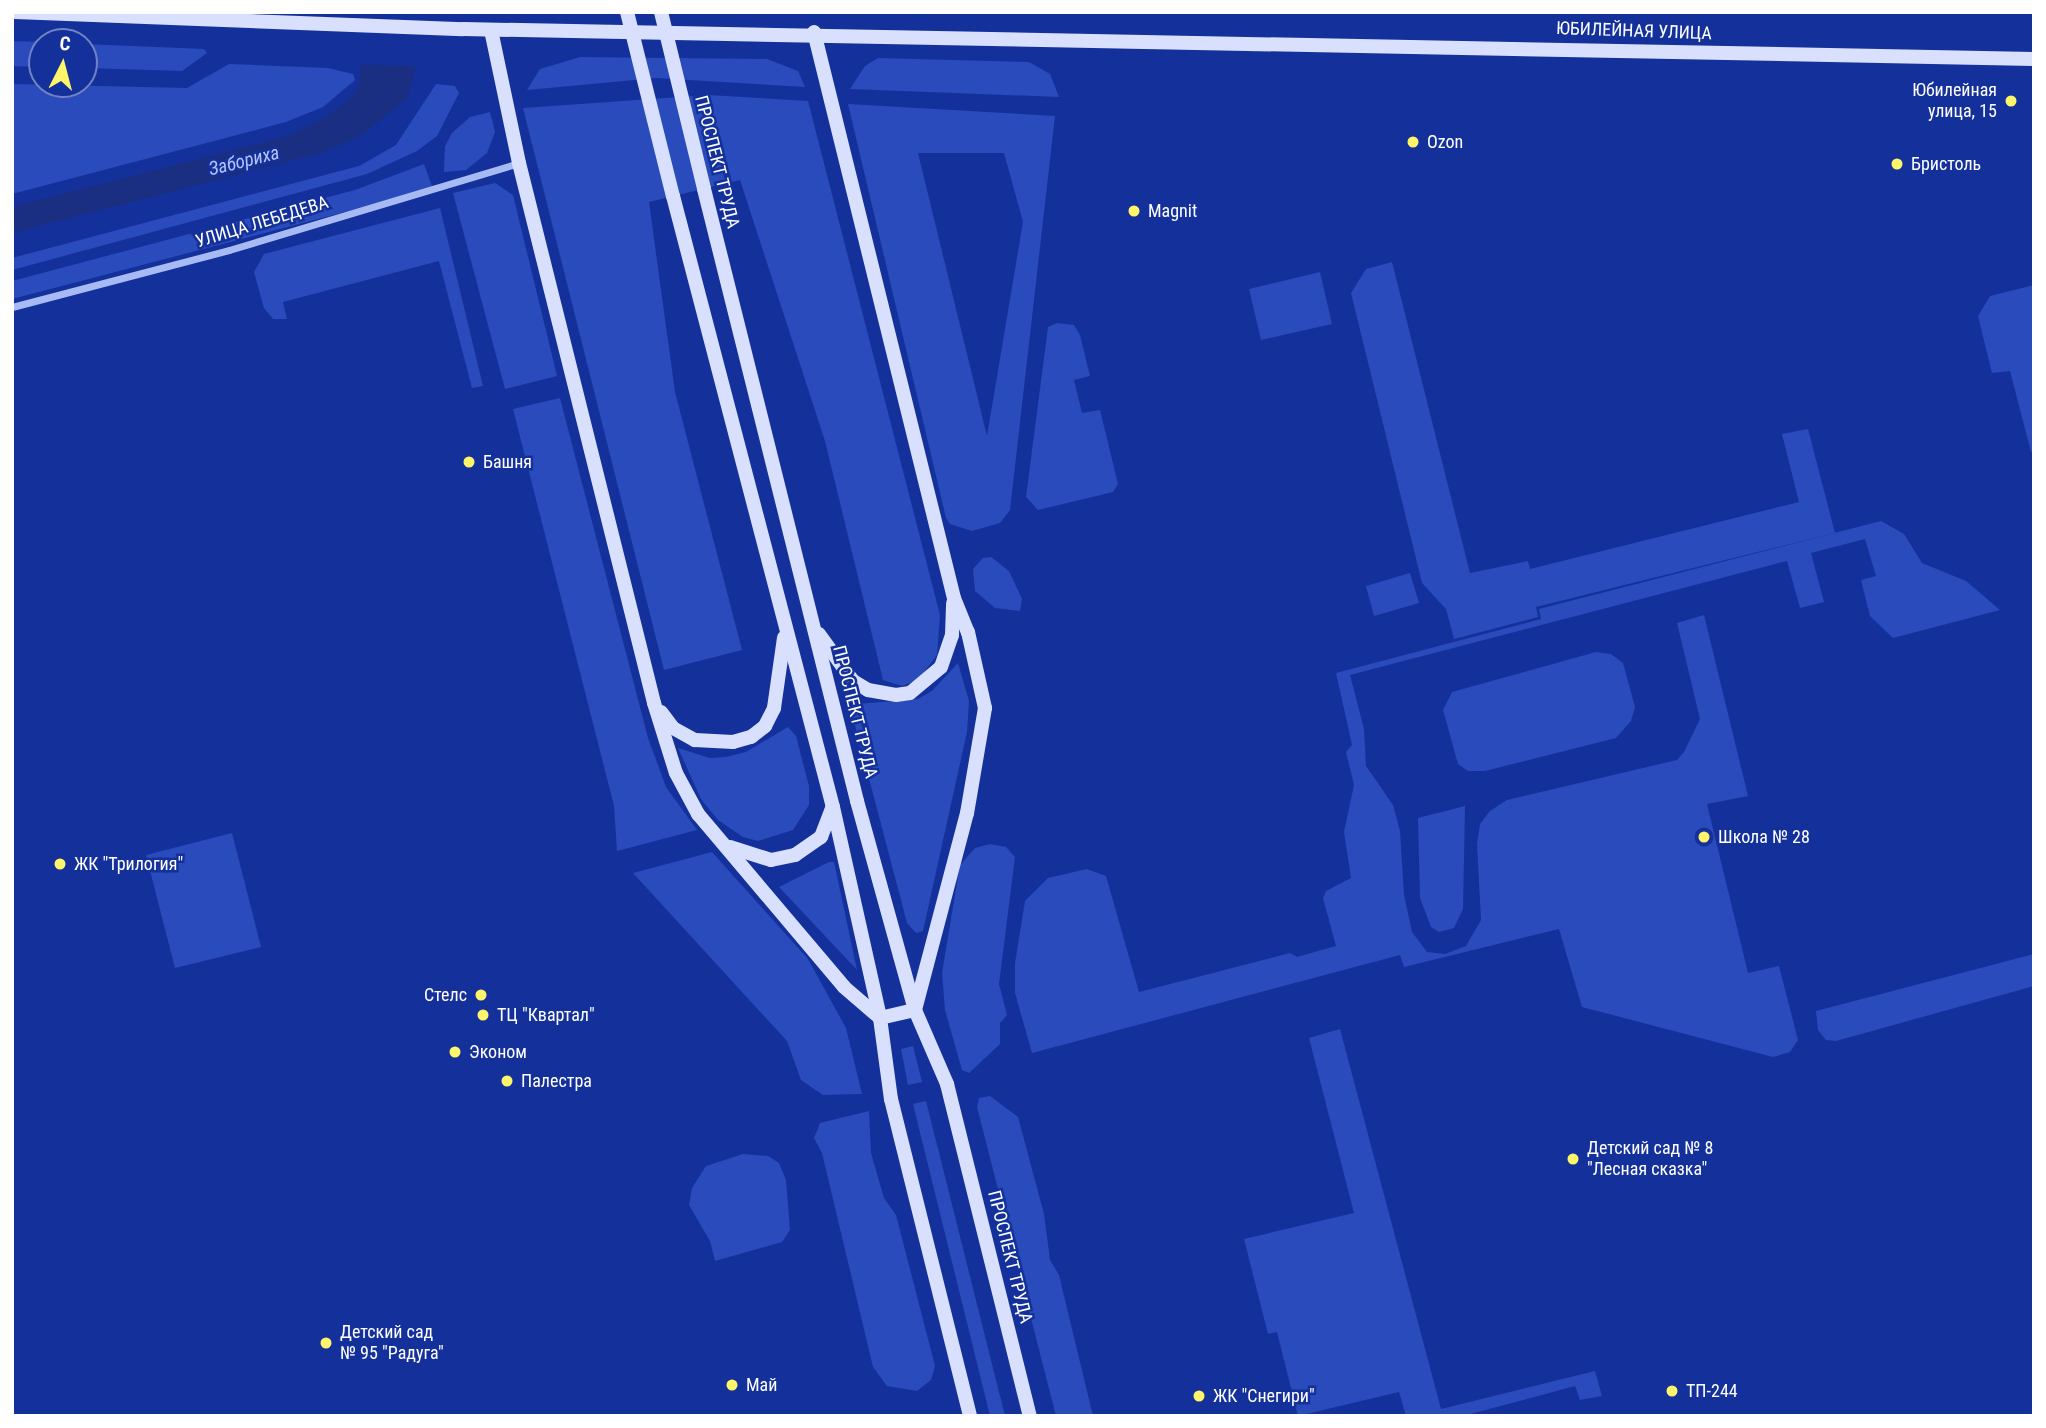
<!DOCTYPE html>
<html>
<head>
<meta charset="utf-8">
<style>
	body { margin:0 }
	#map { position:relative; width:2046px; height:1428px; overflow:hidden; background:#14319b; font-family:"Roboto Condensed",sans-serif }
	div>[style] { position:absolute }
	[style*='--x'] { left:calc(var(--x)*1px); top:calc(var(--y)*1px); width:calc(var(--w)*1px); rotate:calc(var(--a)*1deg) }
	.green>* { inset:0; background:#2a4bbb }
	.water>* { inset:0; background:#1a2f81 }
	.pier>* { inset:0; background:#14319b }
	.street>* { height:7px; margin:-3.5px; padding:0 3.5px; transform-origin:3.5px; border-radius:3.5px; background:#a8baf3 }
	.secondary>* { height:14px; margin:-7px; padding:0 7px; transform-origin:7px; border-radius:7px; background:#d8e0fd }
	.secondary-bridge>* { height:14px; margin:-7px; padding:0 7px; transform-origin:7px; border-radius:7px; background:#d8e0fd }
	.dots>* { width:19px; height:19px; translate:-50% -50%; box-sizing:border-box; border:4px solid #14319b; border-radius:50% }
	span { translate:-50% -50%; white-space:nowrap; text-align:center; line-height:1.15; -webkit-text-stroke:5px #14319b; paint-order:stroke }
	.street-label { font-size:18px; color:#fff }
	.poi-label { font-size:18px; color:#fff }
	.right { translate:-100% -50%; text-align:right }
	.left { translate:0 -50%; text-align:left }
	.water-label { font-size:19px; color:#b5c5fa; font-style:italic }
	.frame { position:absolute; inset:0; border:14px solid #fff; pointer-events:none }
	.north { position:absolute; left:28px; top:28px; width:70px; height:70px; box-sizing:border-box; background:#14319b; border:2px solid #7283c3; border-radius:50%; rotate:6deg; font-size:19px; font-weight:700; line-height:28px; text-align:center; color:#fff }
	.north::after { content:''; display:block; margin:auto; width:24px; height:32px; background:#fff56a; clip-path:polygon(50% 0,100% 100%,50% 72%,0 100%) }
</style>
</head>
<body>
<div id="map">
	<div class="green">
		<i style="clip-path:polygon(12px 41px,42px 42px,42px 67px,12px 66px)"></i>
		<i style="clip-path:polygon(84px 44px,204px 49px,207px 53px,182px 71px,84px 68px)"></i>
		<i style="clip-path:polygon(580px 57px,767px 59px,798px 71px,805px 87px,656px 78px,527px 90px,540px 69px)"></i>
		<i style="clip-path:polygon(878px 58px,1029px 62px,1050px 74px,1059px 97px,850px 89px,865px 66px)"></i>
		<i style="clip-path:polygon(229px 64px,328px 68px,353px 74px,355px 80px,323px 107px,286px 122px,12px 194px,12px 84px,187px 88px)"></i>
		<i style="clip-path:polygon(436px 84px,455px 86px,459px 93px,437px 136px,417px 151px,367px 174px,12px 270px,12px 258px,359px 166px,396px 145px)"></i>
		<i style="clip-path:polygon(708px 95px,808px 101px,940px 615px,937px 655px,918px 680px,902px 686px,883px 680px,825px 441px,740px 180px,649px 202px,675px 392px,742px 650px,664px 670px,523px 108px)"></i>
		<i style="clip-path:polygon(evenodd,848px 104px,1055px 116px,1010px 510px,1000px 523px,972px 531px,950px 524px,946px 518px,848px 104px,918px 153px,1004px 153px,1023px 222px,987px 436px,918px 153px)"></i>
		<i style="clip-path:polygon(490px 112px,495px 132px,487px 153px,466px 170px,444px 172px,445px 146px,452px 133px,470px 117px)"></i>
		<i style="clip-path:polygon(424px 164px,433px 189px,12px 299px,12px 281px,355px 190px)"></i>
		<i style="clip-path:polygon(495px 183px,513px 195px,557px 376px,505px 389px,453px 193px)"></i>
		<i style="clip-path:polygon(440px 208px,483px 386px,472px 388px,439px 261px,283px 302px,287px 319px,273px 319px,264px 308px,254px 272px,264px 254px)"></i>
		<i style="clip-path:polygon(1392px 262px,1470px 573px,1528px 561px,1530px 569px,1799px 502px,1782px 434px,1808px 429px,1835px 533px,1536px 607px,1538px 617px,1454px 639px,1446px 609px,1422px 583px,1351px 293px,1366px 269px)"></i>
		<i style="clip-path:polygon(1320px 272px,1332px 324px,1261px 340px,1249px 289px)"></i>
		<i style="clip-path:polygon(2034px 285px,2034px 451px,2031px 452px,2010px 371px,1992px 373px,1978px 316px,1990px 296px)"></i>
		<i style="clip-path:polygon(1057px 323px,1074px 325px,1080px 335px,1090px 376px,1074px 380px,1082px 413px,1100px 410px,1118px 484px,1113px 492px,1038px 510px,1026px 497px,1048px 327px)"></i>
		<i style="clip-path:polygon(560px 398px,648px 738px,666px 787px,697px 830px,617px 851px,614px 806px,513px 409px)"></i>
		<i style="clip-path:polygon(1881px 521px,1904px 534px,1922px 563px,1966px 581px,2000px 610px,1893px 638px,1870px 616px,1861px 580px,1876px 576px,1865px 539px,1811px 553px,1824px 602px,1800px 608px,1787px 561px,1350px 675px,1364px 729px,1366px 766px,1393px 805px,1400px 831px,1404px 895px,1412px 932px,1427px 952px,1445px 954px,1466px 946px,1481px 920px,1477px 844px,1480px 824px,1490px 811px,1507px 800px,1677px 760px,1684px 752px,1700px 719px,1677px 623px,1704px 615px,1748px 796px,1707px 804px,1748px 973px,1779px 966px,1798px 1040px,1790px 1052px,1773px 1057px,1582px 1007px,1559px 929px,1404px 967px,1400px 955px,1032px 1053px,1015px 993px,1015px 963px,1025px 901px,1048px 878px,1087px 869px,1106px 876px,1139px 992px,1290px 953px,1297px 957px,1336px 946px,1323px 898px,1326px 891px,1351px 878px,1344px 832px,1354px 785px,1346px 752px,1352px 745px,1336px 673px,1541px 619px,1539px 609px)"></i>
		<i style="clip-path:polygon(991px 557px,1009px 571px,1022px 599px,1020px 611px,995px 608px,975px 591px,973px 569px,983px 558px)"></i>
		<i style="clip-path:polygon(1410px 573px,1419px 603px,1374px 616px,1366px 586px)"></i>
		<i style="clip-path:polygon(1596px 652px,1611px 654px,1623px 663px,1635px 707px,1631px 721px,1616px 738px,1485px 771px,1468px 771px,1458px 764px,1443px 710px,1452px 692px)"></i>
		<i style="clip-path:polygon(958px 663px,969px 701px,967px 732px,923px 931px,916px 933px,907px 923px,851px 710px,857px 704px,918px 699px,932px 691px)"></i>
		<i style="clip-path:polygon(788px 727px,796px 736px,809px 786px,809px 805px,793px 830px,758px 841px,743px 837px,718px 820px,701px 799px,678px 748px,710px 758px,725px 757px,746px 752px)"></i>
		<i style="clip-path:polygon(1465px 806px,1463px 909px,1454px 928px,1439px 932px,1431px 927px,1420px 898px,1418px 818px)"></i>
		<i style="clip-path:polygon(232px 833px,261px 947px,175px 968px,146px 855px)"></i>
		<i style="clip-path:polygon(990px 844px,1006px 847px,1015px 857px,999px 984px,1007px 1015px,1000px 1023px,1000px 1044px,969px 1073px,962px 1070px,945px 1010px,942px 973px,960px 865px,975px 848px)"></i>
		<i style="clip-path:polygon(712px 852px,808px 959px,846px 1028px,862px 1094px,823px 1095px,801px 1080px,787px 1041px,633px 873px)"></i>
		<i style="clip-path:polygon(829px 862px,834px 862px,857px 970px,779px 887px)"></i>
		<i style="clip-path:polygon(2034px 954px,2034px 986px,1836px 1041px,1826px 1040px,1818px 1030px,1816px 1011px)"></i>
		<i style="clip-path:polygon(1340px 1029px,1441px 1409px,1595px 1371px,1602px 1396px,1580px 1400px,1575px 1386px,1463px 1416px,1406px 1416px,1399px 1392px,1298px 1416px,1277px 1332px,1268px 1334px,1244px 1239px,1354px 1213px,1309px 1038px)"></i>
		<i style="clip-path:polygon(913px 1046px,922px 1082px,908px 1085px,901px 1049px)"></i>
		<i style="clip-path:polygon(990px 1096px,1018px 1117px,1044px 1214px,1050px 1260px,1059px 1275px,1093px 1416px,1056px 1416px,977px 1107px,979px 1098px)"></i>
		<i style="clip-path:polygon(926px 1101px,1005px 1416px,990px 1416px,913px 1104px)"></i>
		<i style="clip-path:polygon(869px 1111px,871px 1153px,884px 1198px,896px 1215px,935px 1366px,931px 1380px,917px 1391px,887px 1386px,873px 1367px,822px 1153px,814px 1138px,820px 1123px)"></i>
		<i style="clip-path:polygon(743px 1154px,768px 1156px,779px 1163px,786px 1180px,790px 1230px,782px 1242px,715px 1261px,710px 1241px,689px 1205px,692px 1188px,706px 1166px)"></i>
	</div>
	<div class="water">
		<i style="clip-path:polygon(363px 12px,418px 12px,415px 69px,408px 97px,362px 135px,325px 152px,12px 233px,12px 207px,288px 136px,328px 116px,356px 93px,360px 81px)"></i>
	</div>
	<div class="pier">
		<i style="clip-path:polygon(360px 12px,422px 12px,419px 66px,358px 65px)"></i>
	</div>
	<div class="street">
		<i style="--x:12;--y:307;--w:224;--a:-14.7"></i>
		<i style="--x:229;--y:250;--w:303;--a:-16.7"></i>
	</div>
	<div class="secondary">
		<i style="--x:15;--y:12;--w:448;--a:2.2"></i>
		<i style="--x:463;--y:29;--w:1571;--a:1.09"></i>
		<i style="--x:491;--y:30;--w:136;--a:78.1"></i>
		<i style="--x:519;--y:163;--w:557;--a:75.96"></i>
		<i style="--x:654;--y:703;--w:73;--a:72.6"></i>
		<i style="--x:676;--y:773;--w:47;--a:61.8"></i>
		<i style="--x:698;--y:814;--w:226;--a:49.8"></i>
		<i style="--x:844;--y:987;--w:48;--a:40.7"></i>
		<i style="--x:814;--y:32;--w:583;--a:76.11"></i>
		<i style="--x:954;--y:598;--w:37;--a:68"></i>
		<i style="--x:968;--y:632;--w:78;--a:77.4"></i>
		<i style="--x:985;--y:708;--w:107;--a:99.7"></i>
		<i style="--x:967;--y:813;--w:204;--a:104.8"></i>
		<i style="--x:704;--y:189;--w:631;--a:75.96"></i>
		<i style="--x:857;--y:801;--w:217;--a:74.5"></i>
		<i style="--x:915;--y:1010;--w:81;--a:66.6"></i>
		<i style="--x:947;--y:1084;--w:342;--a:76"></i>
		<i style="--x:673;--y:196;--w:632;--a:75.33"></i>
		<i style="--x:833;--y:807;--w:216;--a:77.4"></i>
		<i style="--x:880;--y:1018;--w:82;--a:82.3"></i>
		<i style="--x:891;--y:1099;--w:327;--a:76"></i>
		<i style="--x:819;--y:634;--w:58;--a:54.1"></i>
		<i style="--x:853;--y:681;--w:17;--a:31"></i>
		<i style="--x:868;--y:690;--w:28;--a:10"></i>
		<i style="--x:896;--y:695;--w:14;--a:-8"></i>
		<i style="--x:910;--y:693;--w:40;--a:-40"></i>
		<i style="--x:941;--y:667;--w:34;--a:-71"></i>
		<i style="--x:952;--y:635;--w:32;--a:-88"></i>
		<i style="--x:661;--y:712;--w:20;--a:53"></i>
		<i style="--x:673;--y:728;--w:25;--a:29"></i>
		<i style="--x:695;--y:740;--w:38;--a:3"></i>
		<i style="--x:733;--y:742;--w:19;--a:-16"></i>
		<i style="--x:751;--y:737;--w:18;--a:-38"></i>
		<i style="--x:765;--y:726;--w:20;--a:-63"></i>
		<i style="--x:774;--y:708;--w:71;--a:-81.9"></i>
		<i style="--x:730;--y:847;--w:43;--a:17.6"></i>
		<i style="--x:771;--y:860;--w:25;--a:-12"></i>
		<i style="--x:795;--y:855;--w:32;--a:-35"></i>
		<i style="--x:821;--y:837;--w:31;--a:-69"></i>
		<i style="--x:880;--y:1018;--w:36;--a:-13"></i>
	</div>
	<div class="secondary-bridge">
		<i style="--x:627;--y:12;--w:190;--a:76"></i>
		<i style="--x:661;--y:12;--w:182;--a:76.3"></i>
	</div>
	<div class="dots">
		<i style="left:2011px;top:101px;background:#fff56a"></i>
		<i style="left:1413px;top:142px;background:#fff56a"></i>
		<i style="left:1897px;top:164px;background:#fff56a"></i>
		<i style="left:1134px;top:211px;background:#fff56a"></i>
		<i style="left:469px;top:462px;background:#fff56a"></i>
		<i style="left:1704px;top:837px;background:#fff56a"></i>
		<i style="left:60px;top:864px;background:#fff56a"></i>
		<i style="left:481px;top:995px;background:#fff56a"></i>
		<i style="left:483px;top:1015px;background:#fff56a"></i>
		<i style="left:455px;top:1052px;background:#fff56a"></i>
		<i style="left:507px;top:1081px;background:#fff56a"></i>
		<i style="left:1573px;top:1159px;background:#fff56a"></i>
		<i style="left:326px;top:1343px;background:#fff56a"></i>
		<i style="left:732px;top:1385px;background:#fff56a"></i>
		<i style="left:1672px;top:1391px;background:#fff56a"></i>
		<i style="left:1199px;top:1396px;background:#fff56a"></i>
	</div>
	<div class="street-label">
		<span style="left:1634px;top:31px;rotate:2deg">ЮБИЛЕЙНАЯ УЛИЦА</span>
		<span style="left:717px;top:162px;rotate:76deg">ПРОСПЕКТ ТРУДА</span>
		<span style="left:262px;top:222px;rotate:-17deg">УЛИЦА ЛЕБЕДЕВА</span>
		<span style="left:855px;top:712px;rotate:76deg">ПРОСПЕКТ ТРУДА</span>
		<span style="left:1010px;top:1257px;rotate:76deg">ПРОСПЕКТ ТРУДА</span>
	</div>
	<div class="poi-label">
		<span class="right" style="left:1997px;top:101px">Юбилейная<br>улица, 15</span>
		<span class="left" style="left:1427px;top:142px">Ozon</span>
		<span class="left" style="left:1911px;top:164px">Бристоль</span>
		<span class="left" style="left:1148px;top:211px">Magnit</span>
		<span class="left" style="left:483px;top:462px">Башня</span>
		<span class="left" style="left:1718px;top:837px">Школа № 28</span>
		<span class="left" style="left:74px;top:864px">ЖК "Трилогия"</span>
		<span class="right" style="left:467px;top:995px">Стелс</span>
		<span class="left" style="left:497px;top:1015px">ТЦ "Квартал"</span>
		<span class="left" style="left:469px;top:1052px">Эконом</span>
		<span class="left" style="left:521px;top:1081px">Палестра</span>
		<span class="left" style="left:1587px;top:1159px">Детский сад № 8<br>"Лесная сказка"</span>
		<span class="left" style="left:340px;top:1343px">Детский сад<br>№ 95 "Радуга"</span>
		<span class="left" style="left:746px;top:1385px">Май</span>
		<span class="left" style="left:1686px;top:1391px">ТП-244</span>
		<span class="left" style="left:1213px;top:1396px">ЖК "Снегири"</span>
	</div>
	<div class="water-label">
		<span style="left:244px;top:161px;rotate:-14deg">Забориха</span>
	</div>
	<div class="frame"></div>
	<div class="north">С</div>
</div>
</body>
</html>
